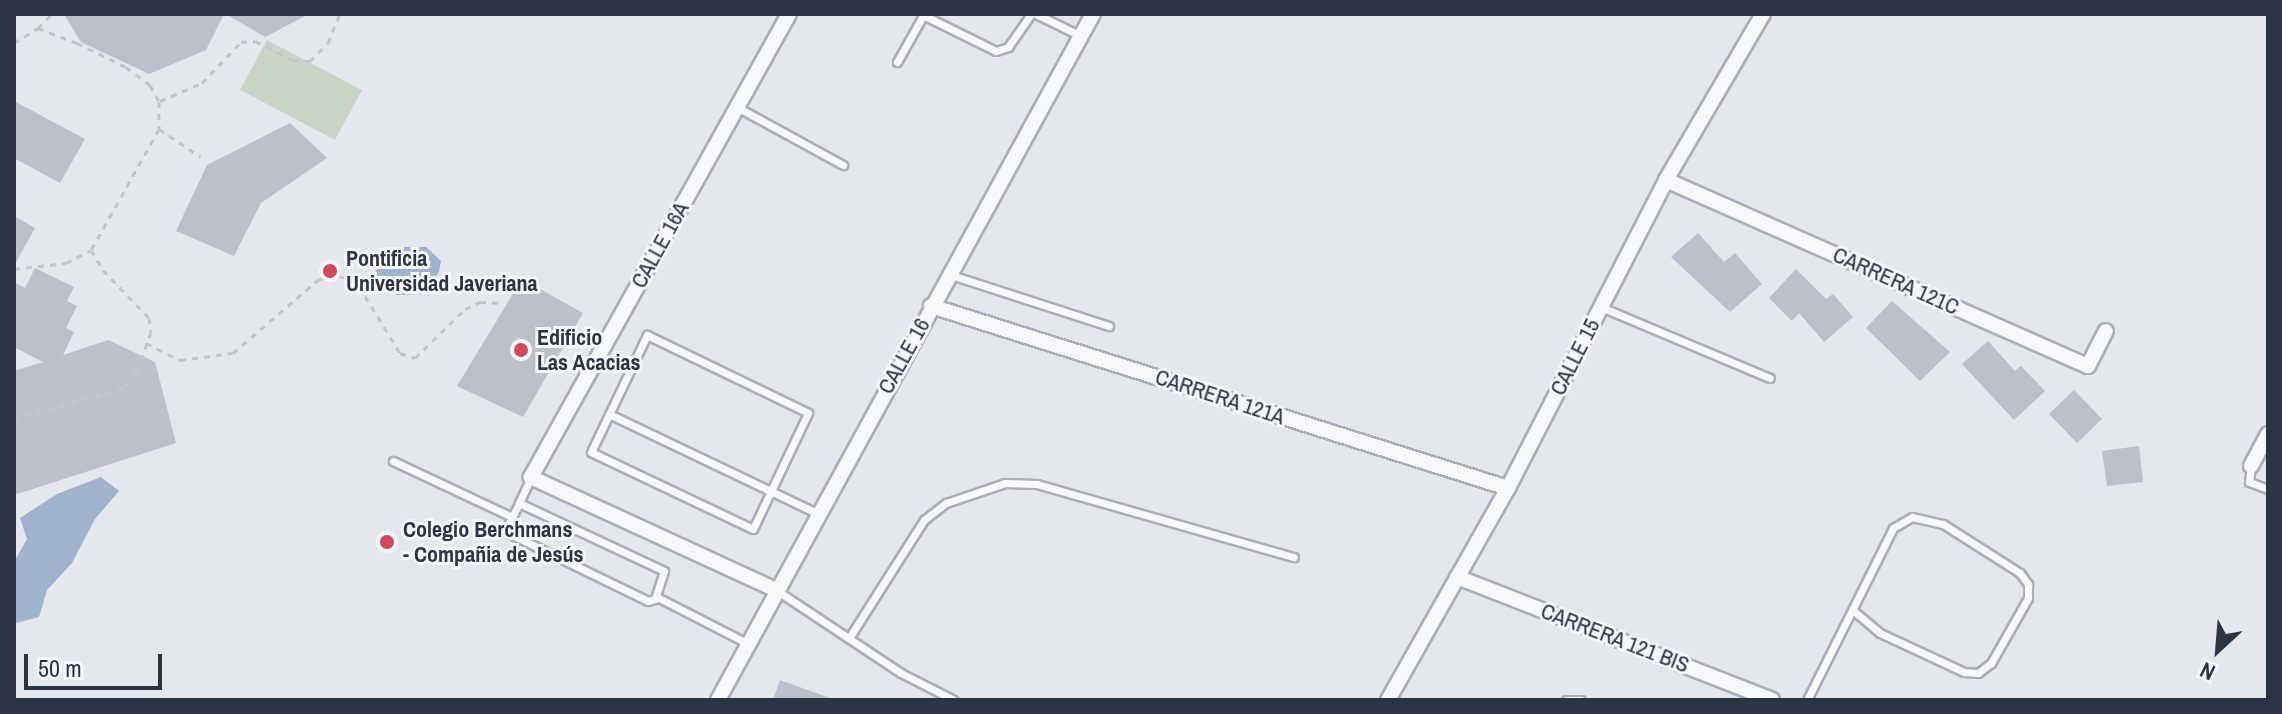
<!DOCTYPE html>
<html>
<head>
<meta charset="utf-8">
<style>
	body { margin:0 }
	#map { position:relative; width:2282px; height:714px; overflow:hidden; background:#e4e7ec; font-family:"Archivo Narrow",sans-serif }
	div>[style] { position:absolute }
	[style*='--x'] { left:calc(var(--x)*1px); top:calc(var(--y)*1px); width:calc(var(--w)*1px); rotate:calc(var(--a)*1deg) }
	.green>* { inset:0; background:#c9d6c5 }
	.water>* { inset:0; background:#9fb4cc }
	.building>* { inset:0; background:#bbc0ca }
	.path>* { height:3px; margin-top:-1.5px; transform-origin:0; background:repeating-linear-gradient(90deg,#c2c5cb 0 6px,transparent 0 12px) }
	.roads { filter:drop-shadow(2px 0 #a9aeb7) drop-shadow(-2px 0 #a9aeb7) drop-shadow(0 2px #a9aeb7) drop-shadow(0 -2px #a9aeb7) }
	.lane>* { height:7px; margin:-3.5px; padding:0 3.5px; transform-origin:3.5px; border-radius:3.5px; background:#f7f8fa }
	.street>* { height:14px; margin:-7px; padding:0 7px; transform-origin:7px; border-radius:7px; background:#f7f8fa }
	.dots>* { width:22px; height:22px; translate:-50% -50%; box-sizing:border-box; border:4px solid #f4f6f9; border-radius:50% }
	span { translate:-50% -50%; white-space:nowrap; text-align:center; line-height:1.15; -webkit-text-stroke:6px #f4f6f9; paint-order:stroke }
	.street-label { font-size:22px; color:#2b3445 }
	.poi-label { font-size:22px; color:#2b3445; font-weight:700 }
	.left { translate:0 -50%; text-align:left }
	.frame { position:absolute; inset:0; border:16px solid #2b3445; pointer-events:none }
	.north { position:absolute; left:2178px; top:610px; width:80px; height:80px; -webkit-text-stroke:6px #f4f6f9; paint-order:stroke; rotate:206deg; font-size:22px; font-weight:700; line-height:32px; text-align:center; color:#2b3445 }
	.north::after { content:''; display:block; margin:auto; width:28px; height:36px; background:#2b3445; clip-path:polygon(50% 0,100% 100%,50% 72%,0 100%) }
	.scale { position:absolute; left:24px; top:654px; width:138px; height:36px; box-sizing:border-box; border:4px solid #2b3445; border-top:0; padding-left:10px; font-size:24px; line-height:28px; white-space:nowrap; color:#2b3445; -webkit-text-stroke:6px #f4f6f9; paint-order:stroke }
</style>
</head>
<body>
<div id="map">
	<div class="green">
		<i style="clip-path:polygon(267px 40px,362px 90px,335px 140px,240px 90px)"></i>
	</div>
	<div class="water">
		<i style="clip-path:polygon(398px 247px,426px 247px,441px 261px,439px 272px,423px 294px,396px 295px,374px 275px,384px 253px)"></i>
		<i style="clip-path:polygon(101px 477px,119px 491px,95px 519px,72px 563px,47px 590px,39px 617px,16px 623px,14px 562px,27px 539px,20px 518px,57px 494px)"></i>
	</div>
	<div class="building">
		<i style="clip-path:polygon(64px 14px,224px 14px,206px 50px,149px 74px,81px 42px)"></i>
		<i style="clip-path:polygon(226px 14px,309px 14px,265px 37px)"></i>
		<i style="clip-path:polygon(14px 101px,85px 139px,60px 183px,14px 158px)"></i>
		<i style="clip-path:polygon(290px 123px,327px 158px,261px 203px,234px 256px,176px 231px,207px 165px)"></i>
		<i style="clip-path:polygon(14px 216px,35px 228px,14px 266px)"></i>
		<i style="clip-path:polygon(1698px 233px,1724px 262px,1735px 253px,1762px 284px,1730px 312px,1671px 257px)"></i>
		<i style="clip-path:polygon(35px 268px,74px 287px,67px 301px,77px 306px,66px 328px,74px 332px,63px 355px,108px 340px,155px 362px,176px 443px,14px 495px,14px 371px,43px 362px,14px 347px,14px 282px,25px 288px)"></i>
		<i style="clip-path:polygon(1796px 269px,1826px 299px,1833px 294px,1853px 317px,1824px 342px,1799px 313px,1792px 321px,1769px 298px)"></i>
		<i style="clip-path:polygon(522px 279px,583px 313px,523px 417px,457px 386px)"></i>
		<i style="clip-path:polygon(1892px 301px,1950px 352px,1920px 381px,1866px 328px)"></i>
		<i style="clip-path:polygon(1988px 341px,2015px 371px,2021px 366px,2045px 391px,2014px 420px,1962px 364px)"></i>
		<i style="clip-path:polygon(2074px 390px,2102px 419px,2077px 443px,2049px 414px)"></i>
		<i style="clip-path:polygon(2139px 446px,2143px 482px,2107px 486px,2102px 451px)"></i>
		<i style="clip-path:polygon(780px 680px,830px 698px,830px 700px,773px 700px)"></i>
	</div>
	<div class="path">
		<i style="--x:38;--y:28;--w:20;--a:-45"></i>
		<i style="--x:14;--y:43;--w:28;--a:-32"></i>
		<i style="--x:38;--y:28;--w:42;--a:21"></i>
		<i style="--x:77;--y:43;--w:55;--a:26.1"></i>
		<i style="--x:126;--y:67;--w:30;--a:37"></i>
		<i style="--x:150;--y:85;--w:18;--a:61"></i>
		<i style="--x:159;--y:101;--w:28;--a:90"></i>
		<i style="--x:159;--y:129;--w:139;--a:119.3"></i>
		<i style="--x:91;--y:250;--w:23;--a:59"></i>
		<i style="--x:103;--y:270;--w:66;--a:46.2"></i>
		<i style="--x:149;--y:318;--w:14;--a:82"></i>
		<i style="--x:151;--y:332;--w:41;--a:109.7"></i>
		<i style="--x:137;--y:371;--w:22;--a:129"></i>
		<i style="--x:123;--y:388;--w:113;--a:164.1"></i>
		<i style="--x:160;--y:101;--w:46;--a:-23.2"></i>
		<i style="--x:202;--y:83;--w:57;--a:-46.4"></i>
		<i style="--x:241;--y:42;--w:14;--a:-4"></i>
		<i style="--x:255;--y:41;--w:42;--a:26.6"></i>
		<i style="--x:293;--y:60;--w:17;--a:3"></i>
		<i style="--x:310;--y:61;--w:25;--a:-45"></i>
		<i style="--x:328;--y:43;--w:31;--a:-68"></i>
		<i style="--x:159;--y:129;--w:50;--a:33.7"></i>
		<i style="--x:14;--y:269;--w:52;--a:-6.6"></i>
		<i style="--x:66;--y:263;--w:28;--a:-27"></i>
		<i style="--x:146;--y:343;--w:38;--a:27"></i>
		<i style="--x:180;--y:360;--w:53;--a:-7.5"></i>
		<i style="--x:233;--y:353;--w:113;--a:-40.7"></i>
		<i style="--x:319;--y:279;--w:19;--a:-9"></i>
		<i style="--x:338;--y:276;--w:11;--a:15"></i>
		<i style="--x:349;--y:279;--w:23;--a:47"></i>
		<i style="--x:365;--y:296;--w:67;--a:58.4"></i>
		<i style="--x:400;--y:353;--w:16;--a:18"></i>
		<i style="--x:415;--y:358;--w:70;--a:-44.4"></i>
		<i style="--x:465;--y:309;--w:17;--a:-25"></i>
		<i style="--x:480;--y:302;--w:20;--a:3"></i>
	</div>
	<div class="roads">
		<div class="lane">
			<i style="--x:1036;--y:14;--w:50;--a:26.1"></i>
			<i style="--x:923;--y:15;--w:81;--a:26.3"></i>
			<i style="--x:996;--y:51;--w:13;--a:-18"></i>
			<i style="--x:1008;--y:47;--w:40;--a:-55.1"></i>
			<i style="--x:897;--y:62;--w:55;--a:-60.6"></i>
			<i style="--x:737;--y:107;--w:121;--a:28.7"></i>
			<i style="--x:951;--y:275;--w:166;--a:17.9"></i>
			<i style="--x:1601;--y:307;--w:183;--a:22.8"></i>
			<i style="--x:647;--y:335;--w:179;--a:25.8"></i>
			<i style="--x:808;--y:413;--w:128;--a:115.4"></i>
			<i style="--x:753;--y:529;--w:179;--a:-154.6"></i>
			<i style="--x:591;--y:452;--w:130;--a:-64.4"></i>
			<i style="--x:609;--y:414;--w:230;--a:25.5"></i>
			<i style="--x:393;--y:461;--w:132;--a:25.2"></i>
			<i style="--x:2251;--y:466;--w:16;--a:97"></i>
			<i style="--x:2249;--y:482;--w:20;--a:20"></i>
			<i style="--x:519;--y:503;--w:160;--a:25.1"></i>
			<i style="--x:664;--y:571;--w:29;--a:108"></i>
			<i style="--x:655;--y:599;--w:7;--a:164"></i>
			<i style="--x:648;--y:601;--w:153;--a:-154.1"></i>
			<i style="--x:510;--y:534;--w:9;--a:-103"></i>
			<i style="--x:508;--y:525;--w:25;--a:-63"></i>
			<i style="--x:519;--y:503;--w:29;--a:-65"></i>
			<i style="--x:776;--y:590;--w:150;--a:33.6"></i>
			<i style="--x:901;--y:673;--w:59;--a:27"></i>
			<i style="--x:657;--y:597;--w:101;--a:27.1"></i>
			<i style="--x:849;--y:638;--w:140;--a:-57.6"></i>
			<i style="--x:924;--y:520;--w:28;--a:-38"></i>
			<i style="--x:946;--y:503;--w:62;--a:-18.7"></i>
			<i style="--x:1005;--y:483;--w:32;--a:2"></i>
			<i style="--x:1037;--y:484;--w:267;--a:15.9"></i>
			<i style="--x:1566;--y:700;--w:15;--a:0"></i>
			<i style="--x:1807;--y:700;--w:192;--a:-63.4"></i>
			<i style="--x:1893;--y:528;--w:22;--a:-30"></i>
			<i style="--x:1912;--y:517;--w:32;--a:13"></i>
			<i style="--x:1943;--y:524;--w:91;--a:32.5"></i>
			<i style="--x:2020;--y:573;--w:14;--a:54"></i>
			<i style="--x:2028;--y:584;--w:14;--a:90"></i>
			<i style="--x:2028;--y:598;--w:75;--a:119.6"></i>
			<i style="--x:1991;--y:663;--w:16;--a:142"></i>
			<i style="--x:1978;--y:673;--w:14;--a:-176"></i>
			<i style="--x:1964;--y:672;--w:93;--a:-155.1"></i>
			<i style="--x:1880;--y:633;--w:34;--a:-140"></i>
		</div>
		<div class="street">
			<i style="--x:1666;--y:180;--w:461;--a:23.8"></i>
			<i style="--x:2088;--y:366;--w:39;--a:-63"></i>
			<i style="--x:931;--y:306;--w:605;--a:17.51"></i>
			<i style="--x:2251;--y:466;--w:36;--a:-62"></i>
			<i style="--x:1457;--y:577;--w:338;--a:21.3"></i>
			<i style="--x:774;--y:589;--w:268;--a:-155.3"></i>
			<i style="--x:531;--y:477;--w:530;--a:-60.87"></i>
			<i style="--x:718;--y:700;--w:782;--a:-61.34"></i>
			<i style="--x:1388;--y:700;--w:244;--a:-60.5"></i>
			<i style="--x:1508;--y:488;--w:346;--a:-62.8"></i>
			<i style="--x:1666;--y:180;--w:192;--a:-59.7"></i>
		</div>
	</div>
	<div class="dots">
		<i style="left:330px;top:271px;background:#d1495b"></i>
		<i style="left:521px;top:350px;background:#d1495b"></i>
		<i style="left:387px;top:542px;background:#d1495b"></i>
	</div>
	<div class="street-label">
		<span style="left:660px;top:245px;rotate:-61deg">CALLE 16A</span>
		<span style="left:1896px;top:281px;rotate:24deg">CARRERA 121C</span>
		<span style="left:904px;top:356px;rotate:-61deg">CALLE 16</span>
		<span style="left:1575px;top:357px;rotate:-63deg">CALLE 15</span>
		<span style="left:1220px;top:397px;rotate:18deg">CARRERA 121A</span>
		<span style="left:1615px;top:638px;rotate:21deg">CARRERA 121 BIS</span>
	</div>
	<div class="poi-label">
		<span class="left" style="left:346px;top:271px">Pontificia<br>Universidad Javeriana</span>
		<span class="left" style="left:537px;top:350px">Edificio<br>Las Acacias</span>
		<span class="left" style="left:403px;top:542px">Colegio Berchmans<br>- Compañia de Jesús</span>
	</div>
	<div class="frame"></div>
	<div class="north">N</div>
	<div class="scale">50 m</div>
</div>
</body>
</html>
